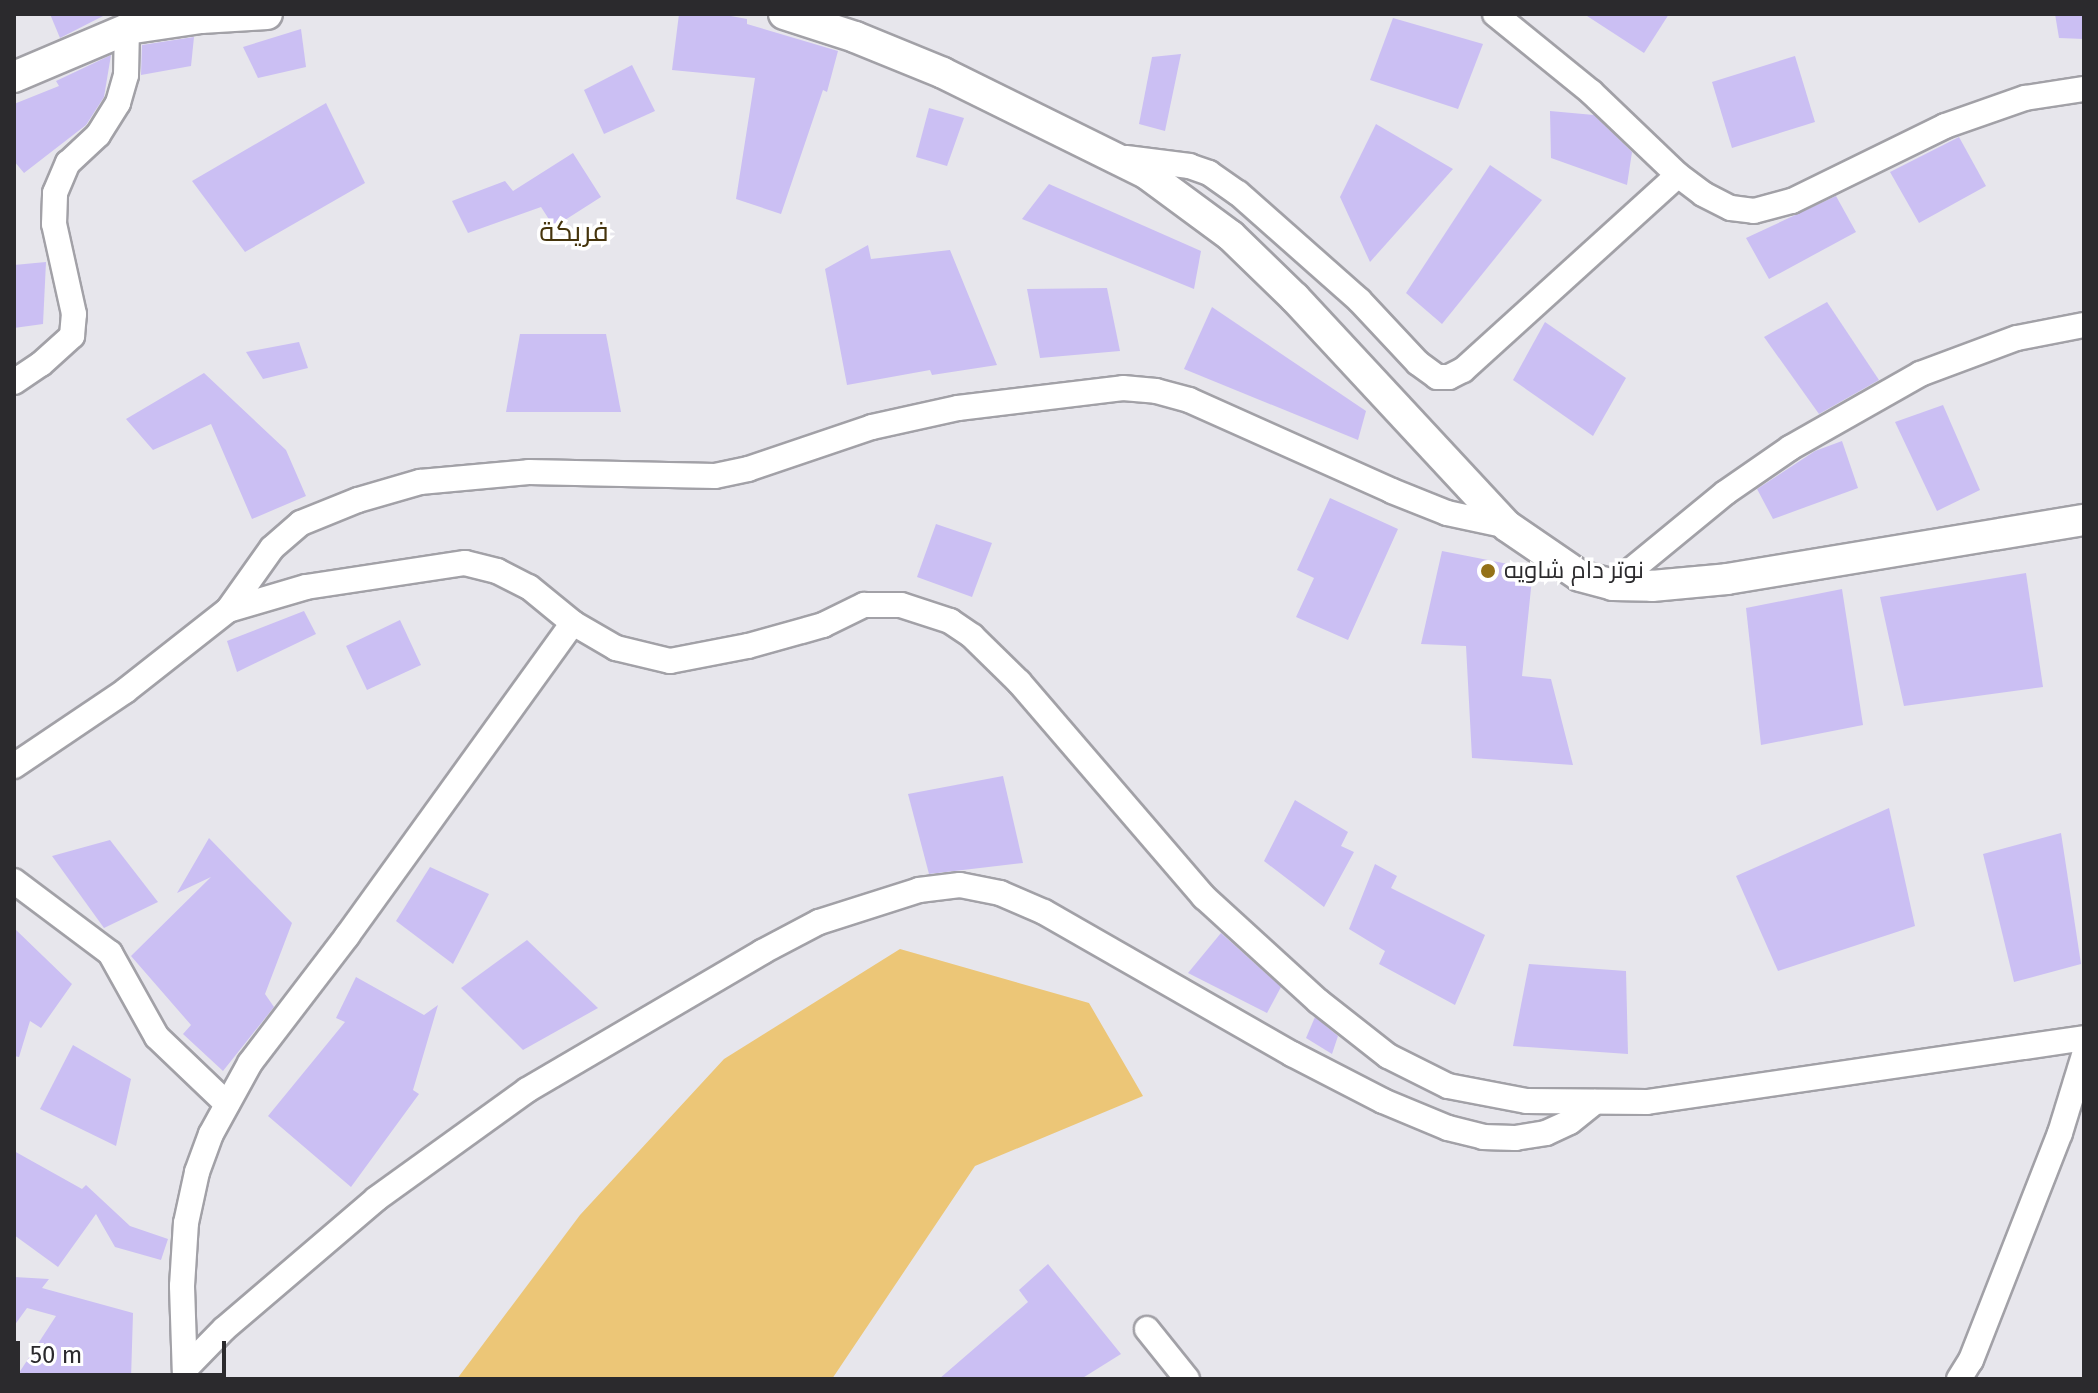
<!DOCTYPE html>
<html>
<head>
<meta charset="utf-8">
<style>
	body { margin:0 }
	#map { position:relative; width:2098px; height:1393px; overflow:hidden; background:#e7e6ec; font-family:"Fira Sans",Cairo,sans-serif }
	div>[style] { position:absolute }
	[style*='--x'] { left:calc(var(--x)*1px); top:calc(var(--y)*1px); width:calc(var(--w)*1px); rotate:calc(var(--a)*1deg) }
	.green>* { inset:0; background:#ecc677 }
	.building>* { inset:0; background:#cbbff3 }
	.roads { filter:drop-shadow(2px 0 #a2a1a7) drop-shadow(-2px 0 #a2a1a7) drop-shadow(0 2px #a2a1a7) drop-shadow(0 -2px #a2a1a7) }
	.minor>* { height:24px; margin:-12px; padding:0 12px; transform-origin:12px; border-radius:12px; background:#fff }
	.tertiary>* { height:30px; margin:-15px; padding:0 15px; transform-origin:15px; border-radius:15px; background:#fff }
	.dots>* { width:22px; height:22px; translate:-50% -50%; box-sizing:border-box; border:4px solid #fff; border-radius:50% }
	span { translate:-50% -50%; white-space:nowrap; text-align:center; line-height:1.15; -webkit-text-stroke:7px #fff; paint-order:stroke }
	.poi-label { font-size:24px; color:#2b2a2d }
	.left { translate:0 -50%; text-align:left }
	.quarter-label { font-size:28px; color:#45340c }
	.frame { position:absolute; inset:0; border:16px solid #2b2a2d; pointer-events:none }
	.scale { position:absolute; left:16px; top:1341px; width:210px; height:36px; box-sizing:border-box; border:4px solid #2b2a2d; border-top:0; padding-left:10px; font-size:24px; line-height:28px; white-space:nowrap; color:#2b2a2d; -webkit-text-stroke:6px #fff; paint-order:stroke }
</style>
</head>
<body>
<div id="map">
	<div class="green">
		<i style="clip-path:polygon(900px 949px,1089px 1003px,1143px 1096px,975px 1166px,832px 1379px,457px 1379px,580px 1215px,724px 1059px)"></i>
	</div>
	<div class="building">
		<i style="clip-path:polygon(50px 14px,107px 14px,60px 38px)"></i>
		<i style="clip-path:polygon(679px 14px,720px 14px,747px 19px,747px 24px,838px 51px,827px 92px,823px 90px,781px 214px,736px 199px,755px 78px,672px 70px)"></i>
		<i style="clip-path:polygon(1584px 14px,1669px 14px,1644px 53px)"></i>
		<i style="clip-path:polygon(2055px 14px,2084px 14px,2084px 39px,2059px 38px)"></i>
		<i style="clip-path:polygon(1393px 18px,1483px 44px,1458px 109px,1370px 80px)"></i>
		<i style="clip-path:polygon(301px 29px,306px 67px,258px 78px,243px 47px)"></i>
		<i style="clip-path:polygon(194px 37px,191px 66px,141px 75px,142px 45px)"></i>
		<i style="clip-path:polygon(1181px 54px,1165px 131px,1139px 124px,1152px 57px)"></i>
		<i style="clip-path:polygon(111px 55px,104px 97px,86px 125px,24px 173px,14px 161px,14px 104px,59px 86px,56px 81px)"></i>
		<i style="clip-path:polygon(1795px 56px,1815px 122px,1732px 148px,1712px 82px)"></i>
		<i style="clip-path:polygon(632px 65px,655px 111px,604px 134px,584px 90px)"></i>
		<i style="clip-path:polygon(326px 103px,365px 183px,245px 252px,192px 181px)"></i>
		<i style="clip-path:polygon(929px 108px,964px 118px,947px 166px,916px 157px)"></i>
		<i style="clip-path:polygon(1550px 111px,1594px 115px,1632px 152px,1627px 185px,1551px 158px)"></i>
		<i style="clip-path:polygon(1376px 124px,1453px 169px,1370px 262px,1340px 197px)"></i>
		<i style="clip-path:polygon(1959px 137px,1986px 186px,1919px 223px,1890px 172px)"></i>
		<i style="clip-path:polygon(573px 153px,601px 197px,554px 227px,541px 207px,468px 233px,452px 201px,505px 181px,513px 191px)"></i>
		<i style="clip-path:polygon(1490px 165px,1542px 200px,1442px 324px,1406px 293px)"></i>
		<i style="clip-path:polygon(1049px 184px,1201px 251px,1194px 289px,1022px 219px)"></i>
		<i style="clip-path:polygon(1836px 196px,1856px 232px,1769px 279px,1746px 238px)"></i>
		<i style="clip-path:polygon(868px 245px,871px 259px,950px 250px,997px 365px,932px 375px,930px 370px,847px 385px,825px 269px)"></i>
		<i style="clip-path:polygon(46px 262px,43px 324px,14px 328px,14px 265px)"></i>
		<i style="clip-path:polygon(1107px 288px,1120px 351px,1040px 358px,1027px 289px)"></i>
		<i style="clip-path:polygon(1827px 302px,1879px 380px,1819px 414px,1764px 337px)"></i>
		<i style="clip-path:polygon(1212px 307px,1366px 411px,1358px 440px,1184px 369px)"></i>
		<i style="clip-path:polygon(1545px 322px,1626px 378px,1593px 436px,1513px 380px)"></i>
		<i style="clip-path:polygon(520px 334px,606px 334px,621px 412px,506px 412px)"></i>
		<i style="clip-path:polygon(299px 342px,308px 368px,263px 379px,246px 352px)"></i>
		<i style="clip-path:polygon(204px 373px,286px 450px,306px 496px,252px 519px,211px 424px,153px 450px,126px 419px)"></i>
		<i style="clip-path:polygon(1943px 405px,1980px 490px,1937px 511px,1895px 422px)"></i>
		<i style="clip-path:polygon(1842px 441px,1858px 488px,1773px 519px,1757px 489px,1815px 451px)"></i>
		<i style="clip-path:polygon(1330px 498px,1398px 529px,1348px 640px,1296px 617px,1314px 578px,1297px 570px)"></i>
		<i style="clip-path:polygon(936px 524px,992px 543px,972px 597px,917px 577px)"></i>
		<i style="clip-path:polygon(1442px 551px,1533px 569px,1522px 676px,1551px 679px,1573px 765px,1472px 758px,1466px 646px,1421px 644px)"></i>
		<i style="clip-path:polygon(2026px 573px,2043px 687px,1904px 706px,1880px 597px)"></i>
		<i style="clip-path:polygon(1842px 589px,1863px 725px,1761px 745px,1746px 608px)"></i>
		<i style="clip-path:polygon(304px 611px,316px 634px,237px 672px,227px 641px)"></i>
		<i style="clip-path:polygon(400px 620px,421px 665px,367px 690px,346px 646px)"></i>
		<i style="clip-path:polygon(1003px 776px,1023px 863px,929px 874px,908px 794px)"></i>
		<i style="clip-path:polygon(1295px 800px,1348px 832px,1341px 846px,1354px 852px,1324px 907px,1264px 861px)"></i>
		<i style="clip-path:polygon(1889px 808px,1915px 926px,1778px 971px,1736px 876px)"></i>
		<i style="clip-path:polygon(2061px 833px,2081px 964px,2014px 982px,1983px 854px)"></i>
		<i style="clip-path:polygon(209px 838px,292px 923px,265px 994px,274px 1007px,223px 1071px,183px 1034px,191px 1025px,131px 956px,211px 877px,177px 893px)"></i>
		<i style="clip-path:polygon(110px 840px,158px 902px,104px 928px,52px 856px)"></i>
		<i style="clip-path:polygon(1375px 864px,1397px 876px,1391px 888px,1485px 935px,1455px 1005px,1379px 964px,1385px 951px,1349px 929px)"></i>
		<i style="clip-path:polygon(430px 867px,489px 894px,453px 964px,396px 921px)"></i>
		<i style="clip-path:polygon(14px 928px,72px 984px,41px 1028px,30px 1021px,19px 1057px,14px 1056px)"></i>
		<i style="clip-path:polygon(1221px 933px,1281px 987px,1267px 1013px,1188px 973px)"></i>
		<i style="clip-path:polygon(527px 940px,598px 1008px,523px 1050px,461px 988px)"></i>
		<i style="clip-path:polygon(1529px 964px,1626px 971px,1628px 1054px,1513px 1046px)"></i>
		<i style="clip-path:polygon(356px 977px,424px 1015px,438px 1005px,413px 1090px,419px 1094px,351px 1187px,268px 1116px,345px 1022px,336px 1018px)"></i>
		<i style="clip-path:polygon(1315px 1017px,1338px 1036px,1332px 1054px,1306px 1038px)"></i>
		<i style="clip-path:polygon(73px 1045px,131px 1079px,116px 1146px,40px 1109px)"></i>
		<i style="clip-path:polygon(14px 1151px,82px 1189px,86px 1185px,130px 1226px,168px 1239px,161px 1260px,115px 1247px,96px 1214px,58px 1267px,14px 1235px)"></i>
		<i style="clip-path:polygon(1048px 1264px,1121px 1354px,1081px 1379px,939px 1379px,1028px 1302px,1019px 1290px)"></i>
		<i style="clip-path:polygon(14px 1277px,49px 1279px,42px 1288px,133px 1313px,131px 1379px,15px 1379px,56px 1316px,27px 1308px,14px 1326px)"></i>
	</div>
	<div class="roads">
		<div class="minor">
			<i style="--x:1495;--y:14;--w:124;--a:39.1"></i>
			<i style="--x:1591;--y:92;--w:120;--a:43.7"></i>
			<i style="--x:1678;--y:175;--w:31;--a:37"></i>
			<i style="--x:1703;--y:194;--w:31;--a:27"></i>
			<i style="--x:1731;--y:208;--w:23;--a:7"></i>
			<i style="--x:1754;--y:211;--w:39;--a:-15"></i>
			<i style="--x:1792;--y:201;--w:170;--a:-26.1"></i>
			<i style="--x:1945;--y:126;--w:85;--a:-19.3"></i>
			<i style="--x:2025;--y:98;--w:60;--a:-8.7"></i>
			<i style="--x:1126;--y:158;--w:64;--a:7.2"></i>
			<i style="--x:1189;--y:166;--w:21;--a:19"></i>
			<i style="--x:1209;--y:173;--w:35;--a:35"></i>
			<i style="--x:1238;--y:193;--w:162;--a:41.5"></i>
			<i style="--x:1359;--y:300;--w:86;--a:46.9"></i>
			<i style="--x:1418;--y:363;--w:24;--a:36"></i>
			<i style="--x:1437;--y:377;--w:12;--a:0"></i>
			<i style="--x:1449;--y:377;--w:16;--a:-27"></i>
			<i style="--x:1463;--y:370;--w:290;--a:-42.2"></i>
			<i style="--x:14;--y:382;--w:32;--a:-34"></i>
			<i style="--x:41;--y:364;--w:42;--a:-42.1"></i>
			<i style="--x:72;--y:336;--w:22;--a:-85"></i>
			<i style="--x:74;--y:314;--w:92;--a:-102.5"></i>
			<i style="--x:54;--y:224;--w:31;--a:-88"></i>
			<i style="--x:55;--y:193;--w:33;--a:-67"></i>
			<i style="--x:68;--y:163;--w:41;--a:-43"></i>
			<i style="--x:98;--y:135;--w:38;--a:-58"></i>
			<i style="--x:118;--y:103;--w:29;--a:-74"></i>
			<i style="--x:126;--y:75;--w:46;--a:-88.8"></i>
			<i style="--x:1613;--y:585;--w:145;--a:-39.4"></i>
			<i style="--x:1725;--y:493;--w:79;--a:-34.7"></i>
			<i style="--x:1790;--y:448;--w:150;--a:-29.6"></i>
			<i style="--x:1920;--y:374;--w:103;--a:-20.4"></i>
			<i style="--x:2017;--y:338;--w:68;--a:-11"></i>
			<i style="--x:228;--y:610;--w:76;--a:-54.6"></i>
			<i style="--x:272;--y:548;--w:38;--a:-41"></i>
			<i style="--x:301;--y:523;--w:61;--a:-22"></i>
			<i style="--x:358;--y:500;--w:65;--a:-16.2"></i>
			<i style="--x:420;--y:482;--w:109;--a:-5.2"></i>
			<i style="--x:529;--y:472;--w:186;--a:1.2"></i>
			<i style="--x:715;--y:476;--w:34;--a:-12"></i>
			<i style="--x:748;--y:469;--w:131;--a:-18.7"></i>
			<i style="--x:872;--y:427;--w:88;--a:-12.5"></i>
			<i style="--x:958;--y:408;--w:166;--a:-6.9"></i>
			<i style="--x:1123;--y:388;--w:33;--a:5"></i>
			<i style="--x:1156;--y:391;--w:34;--a:15"></i>
			<i style="--x:1189;--y:400;--w:222;--a:24.1"></i>
			<i style="--x:1392;--y:491;--w:59;--a:21.8"></i>
			<i style="--x:1447;--y:513;--w:61;--a:12.2"></i>
			<i style="--x:14;--y:766;--w:134;--a:-34"></i>
			<i style="--x:125;--y:691;--w:131;--a:-38.2"></i>
			<i style="--x:228;--y:610;--w:81;--a:-16.4"></i>
			<i style="--x:306;--y:587;--w:161;--a:-8.6"></i>
			<i style="--x:465;--y:563;--w:33;--a:14"></i>
			<i style="--x:497;--y:571;--w:36;--a:27"></i>
			<i style="--x:529;--y:587;--w:57;--a:39.3"></i>
			<i style="--x:573;--y:623;--w:50;--a:30.2"></i>
			<i style="--x:616;--y:648;--w:56;--a:13.5"></i>
			<i style="--x:670;--y:661;--w:79;--a:-10.9"></i>
			<i style="--x:748;--y:646;--w:78;--a:-15.6"></i>
			<i style="--x:823;--y:625;--w:46;--a:-26"></i>
			<i style="--x:864;--y:605;--w:37;--a:0"></i>
			<i style="--x:901;--y:605;--w:52;--a:18.1"></i>
			<i style="--x:950;--y:621;--w:27;--a:34"></i>
			<i style="--x:972;--y:636;--w:66;--a:44.4"></i>
			<i style="--x:1019;--y:682;--w:284;--a:49.3"></i>
			<i style="--x:1204;--y:897;--w:154;--a:42.4"></i>
			<i style="--x:1318;--y:1001;--w:89;--a:38.2"></i>
			<i style="--x:1388;--y:1056;--w:67;--a:26.6"></i>
			<i style="--x:1448;--y:1086;--w:80;--a:10.8"></i>
			<i style="--x:1527;--y:1101;--w:120;--a:0.5"></i>
			<i style="--x:1647;--y:1102;--w:442;--a:-8.3"></i>
			<i style="--x:14;--y:881;--w:120;--a:36.9"></i>
			<i style="--x:110;--y:953;--w:96;--a:60.8"></i>
			<i style="--x:157;--y:1037;--w:97;--a:43.7"></i>
			<i style="--x:1147;--y:1329;--w:64;--a:51.3"></i>
			<i style="--x:185;--y:1369;--w:56;--a:-45.7"></i>
			<i style="--x:224;--y:1329;--w:200;--a:-40.5"></i>
			<i style="--x:376;--y:1199;--w:186;--a:-35.8"></i>
			<i style="--x:527;--y:1090;--w:273;--a:-30.4"></i>
			<i style="--x:762;--y:952;--w:64;--a:-27.8"></i>
			<i style="--x:819;--y:922;--w:105;--a:-17.7"></i>
			<i style="--x:919;--y:890;--w:41;--a:-7"></i>
			<i style="--x:960;--y:885;--w:41;--a:11.3"></i>
			<i style="--x:1000;--y:893;--w:48;--a:23.4"></i>
			<i style="--x:1044;--y:912;--w:286;--a:29.8"></i>
			<i style="--x:1292;--y:1054;--w:102;--a:27.3"></i>
			<i style="--x:1383;--y:1101;--w:70;--a:22.6"></i>
			<i style="--x:1448;--y:1128;--w:36;--a:14"></i>
			<i style="--x:1483;--y:1137;--w:32;--a:2"></i>
			<i style="--x:1515;--y:1138;--w:31;--a:-9"></i>
			<i style="--x:1546;--y:1133;--w:26;--a:-25"></i>
			<i style="--x:1570;--y:1122;--w:32;--a:-39"></i>
			<i style="--x:185;--y:1377;--w:91;--a:-91.9"></i>
			<i style="--x:182;--y:1286;--w:63;--a:-86.4"></i>
			<i style="--x:186;--y:1223;--w:52;--a:-77.8"></i>
			<i style="--x:197;--y:1172;--w:40;--a:-69.8"></i>
			<i style="--x:211;--y:1134;--w:81;--a:-61.2"></i>
			<i style="--x:250;--y:1063;--w:160;--a:-52.6"></i>
			<i style="--x:347;--y:936;--w:386;--a:-54.2"></i>
			<i style="--x:1959;--y:1379;--w:22;--a:-58"></i>
			<i style="--x:1971;--y:1360;--w:244;--a:-68.6"></i>
			<i style="--x:2060;--y:1133;--w:82;--a:-72.9"></i>
		</div>
		<div class="tertiary">
			<i style="--x:784;--y:14;--w:75;--a:17.9"></i>
			<i style="--x:855;--y:37;--w:95;--a:22.2"></i>
			<i style="--x:943;--y:73;--w:228;--a:26.3"></i>
			<i style="--x:1147;--y:174;--w:104;--a:36.4"></i>
			<i style="--x:1231;--y:236;--w:89;--a:44.1"></i>
			<i style="--x:1295;--y:298;--w:311;--a:47.1"></i>
			<i style="--x:1507;--y:526;--w:88;--a:34.4"></i>
			<i style="--x:1580;--y:576;--w:34;--a:15"></i>
			<i style="--x:1613;--y:585;--w:39;--a:1"></i>
			<i style="--x:1652;--y:586;--w:75;--a:-5.3"></i>
			<i style="--x:1727;--y:579;--w:362;--a:-9.4"></i>
			<i style="--x:14;--y:77;--w:123;--a:-23"></i>
			<i style="--x:127;--y:29;--w:75;--a:-8.5"></i>
			<i style="--x:201;--y:18;--w:66;--a:-3.5"></i>
		</div>
	</div>
	<div class="dots">
		<i style="left:1488px;top:571px;background:#947119"></i>
	</div>
	<div class="poi-label">
		<span class="left" style="left:1504px;top:571px">نوتر دام شاويه</span>
	</div>
	<div class="quarter-label">
		<span style="left:574px;top:232px">فريكة</span>
	</div>
	<div class="frame"></div>
	<div class="scale">50 m</div>
</div>
</body>
</html>
